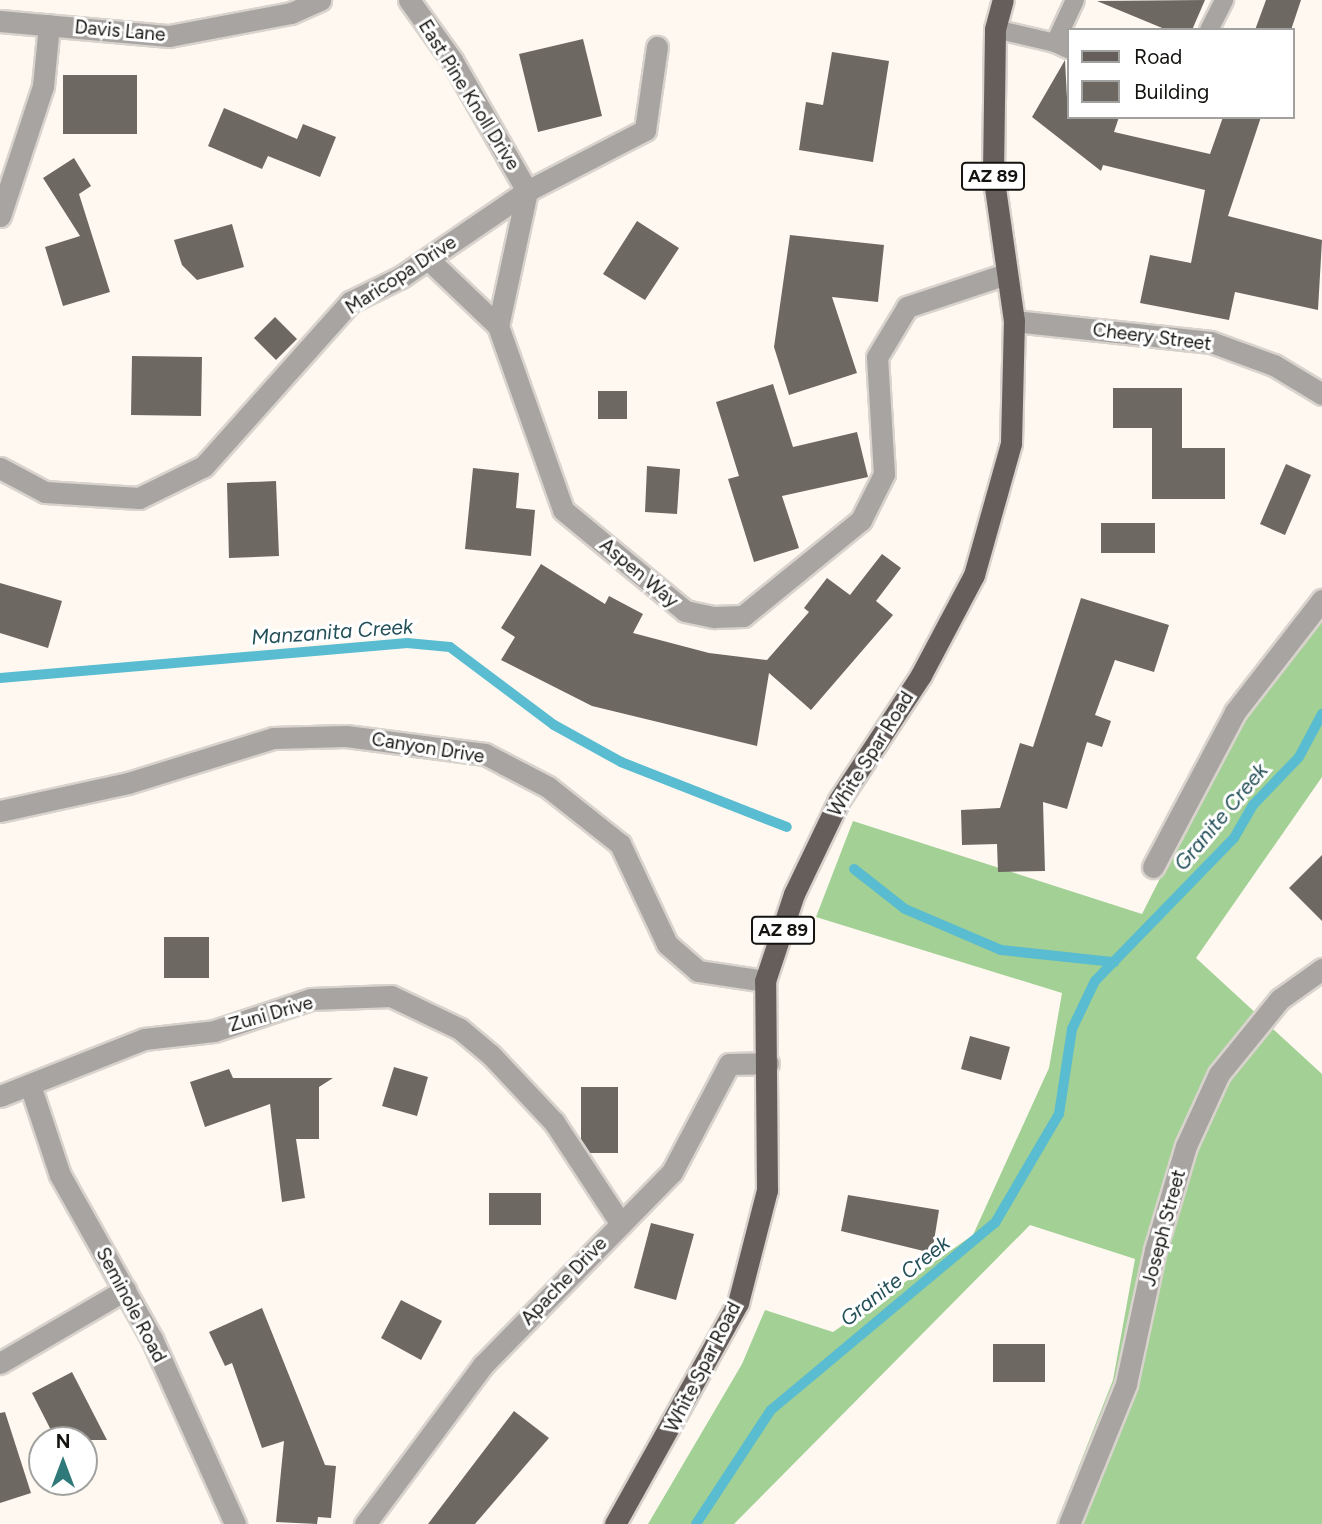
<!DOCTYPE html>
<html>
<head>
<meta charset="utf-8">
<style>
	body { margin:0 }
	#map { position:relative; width:1322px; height:1524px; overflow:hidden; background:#fef8f1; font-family:Figtree,sans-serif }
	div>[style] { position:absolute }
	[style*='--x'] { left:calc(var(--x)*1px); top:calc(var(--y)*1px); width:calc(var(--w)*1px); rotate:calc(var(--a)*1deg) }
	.forest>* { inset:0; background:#a3d094 }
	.stream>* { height:10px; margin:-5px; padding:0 5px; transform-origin:5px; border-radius:5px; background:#59bcd0 }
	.building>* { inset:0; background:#6d6962 }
	.roads { filter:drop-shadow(2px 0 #d9d3cd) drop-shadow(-2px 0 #d9d3cd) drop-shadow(0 2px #d9d3cd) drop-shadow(0 -2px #d9d3cd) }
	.lane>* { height:18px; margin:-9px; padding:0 9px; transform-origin:9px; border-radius:9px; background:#a8a4a2 }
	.street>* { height:21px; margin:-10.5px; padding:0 10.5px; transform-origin:10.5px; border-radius:10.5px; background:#a8a4a2 }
	.primary>* { height:21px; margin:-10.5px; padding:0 10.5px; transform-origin:10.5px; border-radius:10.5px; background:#655e5b }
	span { translate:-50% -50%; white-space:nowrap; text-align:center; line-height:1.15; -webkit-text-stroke:6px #fff; paint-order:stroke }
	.shield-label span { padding:2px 5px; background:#fff; border:2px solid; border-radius:5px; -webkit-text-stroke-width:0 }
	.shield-label { font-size:18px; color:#141310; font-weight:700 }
	.street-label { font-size:19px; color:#141310 }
	.water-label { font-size:21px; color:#245059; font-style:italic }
	.legend { position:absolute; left:1067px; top:28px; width:228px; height:91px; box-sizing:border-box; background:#fff; border:2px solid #a1a19f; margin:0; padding:9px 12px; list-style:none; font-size:21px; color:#141310 }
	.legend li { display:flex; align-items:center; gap:14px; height:35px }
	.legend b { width:35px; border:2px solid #a1a19f }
	.north { position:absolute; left:28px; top:1426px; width:70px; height:70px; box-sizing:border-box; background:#fff; border:2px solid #a1a19f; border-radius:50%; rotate:0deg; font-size:19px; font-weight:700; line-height:28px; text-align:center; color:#141310 }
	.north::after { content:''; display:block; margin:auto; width:24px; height:32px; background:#2f797a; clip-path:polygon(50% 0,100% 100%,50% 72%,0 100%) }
</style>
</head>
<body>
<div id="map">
	<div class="forest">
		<i style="clip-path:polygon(1322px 618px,1322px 777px,1196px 958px,1322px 1074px,1322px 1524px,1056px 1524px,1113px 1380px,1135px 1259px,1030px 1225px,734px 1524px,648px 1524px,742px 1364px,765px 1310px,833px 1332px,973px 1235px,1049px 1068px,1062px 993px,816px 917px,853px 821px,1142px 914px,1244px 713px)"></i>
	</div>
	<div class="stream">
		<i style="--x:0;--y:678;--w:409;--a:-4.9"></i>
		<i style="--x:407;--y:643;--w:43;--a:5.3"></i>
		<i style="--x:450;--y:647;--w:130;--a:36.9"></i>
		<i style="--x:554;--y:725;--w:77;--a:28.9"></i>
		<i style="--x:621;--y:762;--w:178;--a:21.4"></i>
		<i style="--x:854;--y:869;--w:65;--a:38.1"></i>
		<i style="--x:905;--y:909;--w:104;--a:23.1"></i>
		<i style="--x:1001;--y:950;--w:114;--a:6.1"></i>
		<i style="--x:696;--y:1524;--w:136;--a:-56.7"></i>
		<i style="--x:771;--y:1410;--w:292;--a:-39.9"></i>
		<i style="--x:995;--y:1223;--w:126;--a:-59.6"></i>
		<i style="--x:1059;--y:1114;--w:86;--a:-81.3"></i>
		<i style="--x:1072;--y:1029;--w:53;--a:-64.4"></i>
		<i style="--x:1095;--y:981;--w:199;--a:-45.8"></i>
		<i style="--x:1234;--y:838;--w:38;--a:-60"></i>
		<i style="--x:1253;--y:805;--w:66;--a:-46.2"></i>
		<i style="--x:1299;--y:757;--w:49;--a:-61.9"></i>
	</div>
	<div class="building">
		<i style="clip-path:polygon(1205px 0,1192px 30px,1167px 30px,1097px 1px)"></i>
		<i style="clip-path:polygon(1266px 0,1301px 0,1291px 30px,1255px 30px)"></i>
		<i style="clip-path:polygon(583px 39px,602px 116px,538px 132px,519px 54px)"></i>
		<i style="clip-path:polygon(832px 52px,889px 61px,873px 162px,799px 150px,806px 102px,823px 105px)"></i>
		<i style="clip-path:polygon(1065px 60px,1068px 117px,1119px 117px,1114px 132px,1210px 154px,1223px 117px,1261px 117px,1228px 216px,1322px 240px,1318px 310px,1235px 292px,1229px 320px,1140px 303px,1150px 255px,1191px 263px,1205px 190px,1103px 165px,1101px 171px,1032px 117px)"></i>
		<i style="clip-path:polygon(63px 75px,137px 75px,137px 134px,63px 134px)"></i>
		<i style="clip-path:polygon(224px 108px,297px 139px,303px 124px,336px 137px,320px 177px,268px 156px,262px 169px,208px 146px)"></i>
		<i style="clip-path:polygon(74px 158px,91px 186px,79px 194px,110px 292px,63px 306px,45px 247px,80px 236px,43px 178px)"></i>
		<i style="clip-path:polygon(637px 221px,679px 248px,645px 300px,603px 274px)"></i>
		<i style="clip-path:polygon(232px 224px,244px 267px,197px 280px,182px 265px,174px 240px)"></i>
		<i style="clip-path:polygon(790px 235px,884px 245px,878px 302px,832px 297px,857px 373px,789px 395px,774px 347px)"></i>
		<i style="clip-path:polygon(275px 317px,297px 339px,276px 360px,254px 338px)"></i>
		<i style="clip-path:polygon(132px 356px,202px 357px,201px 416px,131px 415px)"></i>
		<i style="clip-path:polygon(773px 384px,793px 447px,857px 432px,868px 477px,782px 496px,799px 548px,754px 562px,728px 479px,739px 476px,716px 402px)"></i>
		<i style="clip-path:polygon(1113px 388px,1182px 388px,1182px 448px,1225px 448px,1225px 499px,1152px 499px,1152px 428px,1113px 428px)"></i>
		<i style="clip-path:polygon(598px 391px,627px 391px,627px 419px,598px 419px)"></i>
		<i style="clip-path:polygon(1286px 464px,1311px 475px,1285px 535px,1260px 524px)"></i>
		<i style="clip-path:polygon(647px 466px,680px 469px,677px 514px,645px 512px)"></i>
		<i style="clip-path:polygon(473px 468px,519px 473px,516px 508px,535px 510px,531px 556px,465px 549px)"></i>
		<i style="clip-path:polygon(276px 481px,279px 556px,229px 558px,227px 483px)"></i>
		<i style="clip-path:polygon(1101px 523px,1155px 523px,1155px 553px,1101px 553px)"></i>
		<i style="clip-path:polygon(882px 554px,901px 568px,876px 601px,893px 615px,811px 710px,769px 673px,757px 746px,592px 706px,501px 660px,515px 637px,501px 628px,541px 564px,605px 604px,609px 596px,643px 614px,633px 633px,709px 653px,767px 660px,809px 612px,804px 608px,827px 578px,850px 595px)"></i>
		<i style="clip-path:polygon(0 583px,62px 601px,48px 648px,0 633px)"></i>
		<i style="clip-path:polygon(1081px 598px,1169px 625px,1154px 672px,1115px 660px,1095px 715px,1111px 721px,1102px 747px,1087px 742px,1067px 809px,1043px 802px,1045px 871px,998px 872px,997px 844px,962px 845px,961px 810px,1000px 808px,1020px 743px,1033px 747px)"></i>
		<i style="clip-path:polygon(1322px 855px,1322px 921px,1289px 888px)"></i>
		<i style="clip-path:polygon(164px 937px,209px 937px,209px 978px,164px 978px)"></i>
		<i style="clip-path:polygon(970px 1036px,1010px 1047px,1001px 1080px,961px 1069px)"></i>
		<i style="clip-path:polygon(394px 1067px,428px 1077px,417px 1116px,382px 1106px)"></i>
		<i style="clip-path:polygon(229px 1069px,233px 1078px,333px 1078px,319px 1087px,319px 1139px,296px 1139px,305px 1198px,282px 1202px,270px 1104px,205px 1127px,190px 1082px)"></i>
		<i style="clip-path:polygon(581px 1087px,618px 1087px,618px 1153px,590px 1153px,581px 1140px)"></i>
		<i style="clip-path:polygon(489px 1193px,541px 1193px,541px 1225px,489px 1225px)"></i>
		<i style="clip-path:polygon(848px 1195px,939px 1210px,932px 1253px,841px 1231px)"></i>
		<i style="clip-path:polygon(651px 1223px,694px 1234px,676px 1300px,634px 1288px)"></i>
		<i style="clip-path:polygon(401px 1300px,442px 1321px,421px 1360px,381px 1338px)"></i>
		<i style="clip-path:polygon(262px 1308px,325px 1465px,336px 1466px,331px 1518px,318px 1517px,317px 1524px,276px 1522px,284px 1441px,262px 1448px,232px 1363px,225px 1366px,209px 1332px)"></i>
		<i style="clip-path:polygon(993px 1344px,1045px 1344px,1045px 1382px,993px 1382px)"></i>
		<i style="clip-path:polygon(72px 1372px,107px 1440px,56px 1440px,32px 1393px)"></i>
		<i style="clip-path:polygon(514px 1411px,549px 1438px,475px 1524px,428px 1524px)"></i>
		<i style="clip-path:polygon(5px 1412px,31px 1493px,0 1503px,0 1413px)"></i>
	</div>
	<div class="roads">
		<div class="lane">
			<i style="--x:995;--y:29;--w:62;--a:13.1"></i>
			<i style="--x:1209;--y:30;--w:34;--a:-63"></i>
			<i style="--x:1068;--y:49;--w:14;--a:-155"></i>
			<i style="--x:1055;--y:43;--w:47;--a:-65.1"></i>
		</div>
		<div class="street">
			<i style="--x:409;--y:0;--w:74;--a:54.4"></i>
			<i style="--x:452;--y:60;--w:151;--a:60.2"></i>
			<i style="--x:0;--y:21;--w:170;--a:5.1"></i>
			<i style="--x:169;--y:36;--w:124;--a:-10.7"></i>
			<i style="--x:291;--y:13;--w:32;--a:-24"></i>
			<i style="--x:527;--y:191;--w:138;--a:102.1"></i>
			<i style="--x:498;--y:326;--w:195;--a:70.5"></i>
			<i style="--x:563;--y:510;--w:158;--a:39.6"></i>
			<i style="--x:685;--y:611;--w:30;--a:12"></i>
			<i style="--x:714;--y:617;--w:29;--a:-2"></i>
			<i style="--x:743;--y:616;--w:152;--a:-39.1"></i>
			<i style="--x:861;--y:520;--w:51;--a:-63.4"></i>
			<i style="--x:884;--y:474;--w:117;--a:-93.4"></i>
			<i style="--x:877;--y:357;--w:58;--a:-59"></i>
			<i style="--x:907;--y:307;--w:101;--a:-18.4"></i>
			<i style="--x:0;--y:216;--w:137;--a:-71.7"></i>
			<i style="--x:43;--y:86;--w:61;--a:-84.4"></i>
			<i style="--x:428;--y:259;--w:97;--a:43.7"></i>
			<i style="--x:1014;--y:321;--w:198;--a:6.1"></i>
			<i style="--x:1211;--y:342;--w:67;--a:20.1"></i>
			<i style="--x:1274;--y:365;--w:56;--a:31.1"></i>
			<i style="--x:0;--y:468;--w:51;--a:28.1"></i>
			<i style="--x:45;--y:492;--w:94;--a:3.7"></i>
			<i style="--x:139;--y:498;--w:72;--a:-26.2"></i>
			<i style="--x:204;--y:466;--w:220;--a:-48.3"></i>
			<i style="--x:350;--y:302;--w:57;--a:-26.1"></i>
			<i style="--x:401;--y:277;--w:153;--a:-34.3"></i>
			<i style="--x:527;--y:191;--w:133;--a:-27.3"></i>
			<i style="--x:645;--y:130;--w:84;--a:-81.8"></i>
			<i style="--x:0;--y:811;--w:131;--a:-12.3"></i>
			<i style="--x:128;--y:783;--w:152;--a:-17.2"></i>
			<i style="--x:273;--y:738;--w:73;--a:-1.6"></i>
			<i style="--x:346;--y:736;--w:140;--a:7.4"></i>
			<i style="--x:485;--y:754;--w:71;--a:27.6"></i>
			<i style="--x:548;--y:787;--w:92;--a:38.4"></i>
			<i style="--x:620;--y:844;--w:110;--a:64.8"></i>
			<i style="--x:667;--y:944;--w:41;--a:41.1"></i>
			<i style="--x:698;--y:971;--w:68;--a:8.5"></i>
			<i style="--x:1153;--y:867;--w:175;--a:-62.1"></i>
			<i style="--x:1235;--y:712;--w:142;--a:-52.2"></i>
			<i style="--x:30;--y:1085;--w:95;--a:71.6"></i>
			<i style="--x:60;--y:1175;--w:188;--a:60.7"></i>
			<i style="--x:152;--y:1339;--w:203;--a:65.8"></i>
			<i style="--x:0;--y:1096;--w:155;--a:-21.6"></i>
			<i style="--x:144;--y:1039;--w:70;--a:-6.5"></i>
			<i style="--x:214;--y:1031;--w:102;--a:-18.3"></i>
			<i style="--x:311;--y:999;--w:80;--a:-2.1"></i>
			<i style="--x:391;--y:996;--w:76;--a:25.6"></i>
			<i style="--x:460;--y:1029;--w:40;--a:40"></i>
			<i style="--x:491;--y:1055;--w:92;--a:46.8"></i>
			<i style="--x:554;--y:1122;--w:122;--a:56.7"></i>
			<i style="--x:0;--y:1363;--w:145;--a:-30.3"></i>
			<i style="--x:365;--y:1524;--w:198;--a:-53.4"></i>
			<i style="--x:483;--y:1365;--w:270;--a:-45.6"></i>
			<i style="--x:672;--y:1172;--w:122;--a:-62.2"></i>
			<i style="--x:729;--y:1064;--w:39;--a:-1"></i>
			<i style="--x:1069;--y:1524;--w:151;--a:-67.8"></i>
			<i style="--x:1126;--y:1384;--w:137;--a:-77.8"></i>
			<i style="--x:1155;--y:1250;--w:109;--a:-73.4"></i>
			<i style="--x:1186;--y:1146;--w:79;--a:-65.4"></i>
			<i style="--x:1219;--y:1074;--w:97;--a:-50.9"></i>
			<i style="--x:1280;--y:999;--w:52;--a:-35.5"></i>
		</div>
		<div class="primary">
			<i style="--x:615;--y:1524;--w:253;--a:-60.9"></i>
			<i style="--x:738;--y:1303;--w:117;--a:-75.6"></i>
			<i style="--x:767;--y:1190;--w:209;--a:-90.5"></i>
			<i style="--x:765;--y:981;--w:92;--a:-71.6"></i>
			<i style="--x:794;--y:894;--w:104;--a:-64.4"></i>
			<i style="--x:839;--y:800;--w:149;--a:-56.7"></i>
			<i style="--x:921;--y:675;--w:113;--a:-62.1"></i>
			<i style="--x:974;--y:575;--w:137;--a:-74.3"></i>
			<i style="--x:1011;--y:443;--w:122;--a:-88.6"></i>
			<i style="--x:1014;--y:321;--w:148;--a:-98.1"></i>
			<i style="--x:993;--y:174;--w:145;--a:-89.2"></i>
			<i style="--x:995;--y:29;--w:30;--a:-75"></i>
		</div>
	</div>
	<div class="shield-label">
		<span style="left:993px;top:176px">AZ 89</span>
		<span style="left:783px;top:930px">AZ 89</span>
	</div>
	<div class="street-label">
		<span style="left:120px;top:31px;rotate:5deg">Davis Lane</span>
		<span style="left:469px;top:95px;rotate:58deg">East Pine Knoll Drive</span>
		<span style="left:401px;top:275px;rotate:-33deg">Maricopa Drive</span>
		<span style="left:1152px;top:337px;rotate:7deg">Cheery Street</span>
		<span style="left:639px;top:573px;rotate:40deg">Aspen Way</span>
		<span style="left:428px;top:748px;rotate:9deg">Canyon Drive</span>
		<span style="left:871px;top:754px;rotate:-58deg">White Spar Road</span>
		<span style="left:271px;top:1014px;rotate:-16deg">Zuni Drive</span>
		<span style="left:1164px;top:1228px;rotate:-75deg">Joseph Street</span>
		<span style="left:564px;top:1281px;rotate:-46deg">Apache Drive</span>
		<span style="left:131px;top:1305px;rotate:62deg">Seminole Road</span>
		<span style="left:703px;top:1367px;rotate:-63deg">White Spar Road</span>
	</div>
	<div class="water-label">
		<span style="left:332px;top:632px;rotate:-4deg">Manzanita Creek</span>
		<span style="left:1221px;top:817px;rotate:-50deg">Granite Creek</span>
		<span style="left:895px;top:1281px;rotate:-38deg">Granite Creek</span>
	</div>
	<ul class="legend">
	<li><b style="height:9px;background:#655e5b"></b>Road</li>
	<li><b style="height:19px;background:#6d6962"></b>Building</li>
	</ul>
	<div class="north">N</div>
</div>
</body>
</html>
